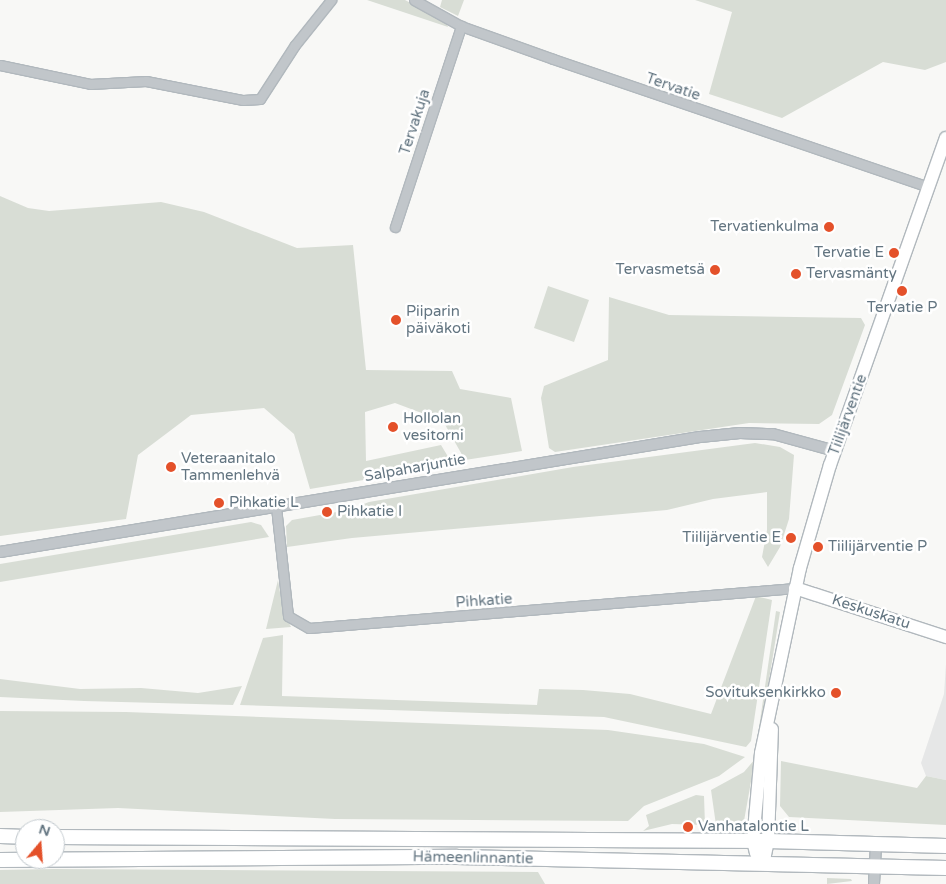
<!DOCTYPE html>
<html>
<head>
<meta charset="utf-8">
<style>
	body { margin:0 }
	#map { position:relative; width:946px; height:884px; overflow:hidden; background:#f8f8f6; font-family:"Varela Round",sans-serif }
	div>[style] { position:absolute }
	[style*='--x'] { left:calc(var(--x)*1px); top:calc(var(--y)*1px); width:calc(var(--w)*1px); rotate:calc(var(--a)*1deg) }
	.built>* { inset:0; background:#e6e7e7 }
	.green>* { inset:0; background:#d8ddd5 }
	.roads { filter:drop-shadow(1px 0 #b1b8bd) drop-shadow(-1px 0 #b1b8bd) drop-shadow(0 1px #b1b8bd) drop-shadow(0 -1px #b1b8bd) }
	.minor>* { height:9px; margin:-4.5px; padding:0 4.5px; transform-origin:4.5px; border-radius:4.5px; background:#c1c6ca }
	.tertiary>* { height:10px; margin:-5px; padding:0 5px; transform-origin:5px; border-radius:5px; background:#c1c6ca }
	.secondary>* { height:12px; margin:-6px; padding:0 6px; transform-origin:6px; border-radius:6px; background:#fff }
	.primary>* { height:14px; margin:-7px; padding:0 7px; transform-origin:7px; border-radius:7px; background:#fff }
	.dots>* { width:14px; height:14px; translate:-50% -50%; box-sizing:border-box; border:2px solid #fff; border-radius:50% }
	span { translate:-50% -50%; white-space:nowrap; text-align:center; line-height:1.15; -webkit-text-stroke:5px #fff; paint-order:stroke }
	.street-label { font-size:15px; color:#637581 }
	.poi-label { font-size:15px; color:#637581 }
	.right { translate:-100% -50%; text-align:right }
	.left { translate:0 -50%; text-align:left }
	.north { position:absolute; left:15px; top:819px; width:50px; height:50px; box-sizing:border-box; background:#fff; border:1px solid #c1c8cd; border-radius:50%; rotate:18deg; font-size:14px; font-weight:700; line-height:20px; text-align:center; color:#637581 }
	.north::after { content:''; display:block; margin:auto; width:18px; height:22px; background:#e4512a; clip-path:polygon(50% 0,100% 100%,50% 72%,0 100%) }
</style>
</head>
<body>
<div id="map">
	<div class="built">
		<i style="clip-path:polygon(946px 664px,946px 780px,926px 776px,921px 763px,944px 694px)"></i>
	</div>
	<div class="green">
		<i style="clip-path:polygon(367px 0,405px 0,446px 22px,448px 27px)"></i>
		<i style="clip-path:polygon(442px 0,464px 0,458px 16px,440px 7px)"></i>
		<i style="clip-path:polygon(695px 0,946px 0,946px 62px,925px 70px,883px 62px,782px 118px,709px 94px,732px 12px)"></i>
		<i style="clip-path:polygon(0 196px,28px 208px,49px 211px,161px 202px,204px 212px,297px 248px,353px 245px,366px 370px,452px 371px,460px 389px,511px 398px,522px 451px,465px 460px,443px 421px,395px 403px,365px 412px,366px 461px,441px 445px,453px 465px,310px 489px,294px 434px,264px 408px,191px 415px,138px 455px,126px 519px,0 536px)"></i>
		<i style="clip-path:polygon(548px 286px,589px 300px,574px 342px,534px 328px)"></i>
		<i style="clip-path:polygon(609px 297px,669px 315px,861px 318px,865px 325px,832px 415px,819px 424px,749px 423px,555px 452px,549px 448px,541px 398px,544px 386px,608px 360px)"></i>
		<i style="clip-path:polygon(755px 443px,780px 447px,794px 455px,789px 519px,780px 547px,768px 567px,762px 557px,767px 530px,767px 492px,713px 499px,667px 510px,352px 538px,287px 547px,286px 526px,292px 520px,348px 510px,369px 502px,573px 467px)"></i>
		<i style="clip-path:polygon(251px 522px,261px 525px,269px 537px,0 582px,0 564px)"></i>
		<i style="clip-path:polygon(278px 580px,283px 611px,291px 627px,266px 629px)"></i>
		<i style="clip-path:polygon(756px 596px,772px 600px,751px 741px,746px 747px,604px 717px,240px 705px,263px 638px,283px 635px,282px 696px,537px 705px,539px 689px,583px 690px,630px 694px,711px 714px)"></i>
		<i style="clip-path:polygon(776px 611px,780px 612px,758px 748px,756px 748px)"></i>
		<i style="clip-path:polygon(0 679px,80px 689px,141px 688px,198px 693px,242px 686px,233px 705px,84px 701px,0 697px)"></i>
		<i style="clip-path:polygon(0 711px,126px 712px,608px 730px,704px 744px,745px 757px,719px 776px,644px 806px,628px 821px,335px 819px,118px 808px,0 812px)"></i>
		<i style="clip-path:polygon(755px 759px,744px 821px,737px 826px,716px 825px,711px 790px,744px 772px)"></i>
		<i style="clip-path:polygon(781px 761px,917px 788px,926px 776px,946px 780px,946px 825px,789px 817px,780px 806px)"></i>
		<i style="clip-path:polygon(696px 795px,704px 796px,705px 825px,672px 824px,643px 831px,649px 826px,646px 815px)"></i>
		<i style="clip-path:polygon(54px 869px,538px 872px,545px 884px,0 884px,0 870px)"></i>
		<i style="clip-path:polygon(827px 878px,851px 879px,852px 881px,827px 884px)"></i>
	</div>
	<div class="roads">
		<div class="minor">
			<i style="--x:414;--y:0;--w:54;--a:29"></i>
			<i style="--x:461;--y:26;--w:98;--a:19.7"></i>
			<i style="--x:553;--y:59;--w:397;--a:18.8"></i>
			<i style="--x:0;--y:65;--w:92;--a:11.9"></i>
			<i style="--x:90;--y:84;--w:56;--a:-3.1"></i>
			<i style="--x:146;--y:81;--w:99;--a:11.1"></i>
			<i style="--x:243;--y:100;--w:17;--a:-3"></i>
			<i style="--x:260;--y:99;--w:64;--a:-57.1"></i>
			<i style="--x:295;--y:45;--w:58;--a:-51.3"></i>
			<i style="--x:395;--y:227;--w:212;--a:-71.8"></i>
			<i style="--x:276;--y:507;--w:110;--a:83.7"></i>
			<i style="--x:288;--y:616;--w:24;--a:30"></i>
			<i style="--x:309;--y:628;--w:488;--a:-4.7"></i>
		</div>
		<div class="tertiary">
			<i style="--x:0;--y:552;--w:709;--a:-9.33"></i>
			<i style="--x:700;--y:437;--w:40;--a:-5.7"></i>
			<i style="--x:740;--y:433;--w:33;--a:2"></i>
			<i style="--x:773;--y:434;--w:64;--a:15.3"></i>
			<i style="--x:874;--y:884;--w:40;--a:-87.1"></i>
		</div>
		<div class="secondary">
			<i style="--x:795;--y:588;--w:159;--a:18"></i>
			<i style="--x:755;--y:862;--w:12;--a:-35"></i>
			<i style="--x:765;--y:855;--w:14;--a:-78"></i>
			<i style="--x:768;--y:841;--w:112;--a:-88"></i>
			<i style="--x:765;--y:863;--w:13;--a:-132"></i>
			<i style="--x:756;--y:853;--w:12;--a:-104"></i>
			<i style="--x:753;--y:841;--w:88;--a:-84.8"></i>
			<i style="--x:761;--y:753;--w:189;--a:-78.1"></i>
			<i style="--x:800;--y:568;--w:107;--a:-73.8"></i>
			<i style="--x:830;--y:465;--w:347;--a:-70.5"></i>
		</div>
		<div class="primary">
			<i style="--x:0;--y:836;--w:25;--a:2"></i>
			<i style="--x:55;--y:837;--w:713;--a:0.32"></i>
			<i style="--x:768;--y:841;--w:178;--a:1.6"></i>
			<i style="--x:0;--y:860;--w:457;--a:-0.4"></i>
			<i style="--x:457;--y:857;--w:489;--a:1.3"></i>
		</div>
	</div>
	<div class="dots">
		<i style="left:829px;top:227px;background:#e4512a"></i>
		<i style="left:894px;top:253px;background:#e4512a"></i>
		<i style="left:715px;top:270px;background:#e4512a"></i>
		<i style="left:796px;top:274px;background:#e4512a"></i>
		<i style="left:902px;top:291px;background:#e4512a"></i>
		<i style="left:396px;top:320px;background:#e4512a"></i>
		<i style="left:393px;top:427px;background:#e4512a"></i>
		<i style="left:171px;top:467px;background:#e4512a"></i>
		<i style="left:219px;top:503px;background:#e4512a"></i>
		<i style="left:327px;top:512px;background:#e4512a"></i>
		<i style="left:791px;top:538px;background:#e4512a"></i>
		<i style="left:818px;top:547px;background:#e4512a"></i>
		<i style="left:836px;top:693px;background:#e4512a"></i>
		<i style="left:688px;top:827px;background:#e4512a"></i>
	</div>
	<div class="street-label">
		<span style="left:673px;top:87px;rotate:19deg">Tervatie</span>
		<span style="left:415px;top:122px;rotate:-72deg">Tervakuja</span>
		<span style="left:848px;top:415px;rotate:-70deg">Tiilijärventie</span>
		<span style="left:415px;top:468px;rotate:-10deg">Salpaharjuntie</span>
		<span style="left:484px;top:601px;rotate:-4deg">Pihkatie</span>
		<span style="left:871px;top:612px;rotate:18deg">Keskuskatu</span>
		<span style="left:473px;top:858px;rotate:1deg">Hämeenlinnantie</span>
	</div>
	<div class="poi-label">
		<span class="right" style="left:819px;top:227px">Tervatienkulma</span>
		<span class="right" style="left:884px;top:253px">Tervatie E</span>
		<span class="right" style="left:705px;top:270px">Tervasmetsä</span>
		<span class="left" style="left:806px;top:274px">Tervasmänty</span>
		<span style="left:902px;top:308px">Tervatie P</span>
		<span class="left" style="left:406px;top:320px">Piiparin<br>päiväkoti</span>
		<span class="left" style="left:403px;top:427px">Hollolan<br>vesitorni</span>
		<span class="left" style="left:181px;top:467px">Veteraanitalo<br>Tammenlehvä</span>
		<span class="left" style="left:229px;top:503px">Pihkatie L</span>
		<span class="left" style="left:337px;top:512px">Pihkatie I</span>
		<span class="right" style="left:781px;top:538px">Tiilijärventie E</span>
		<span class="left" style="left:828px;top:547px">Tiilijärventie P</span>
		<span class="right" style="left:826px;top:693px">Sovituksenkirkko</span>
		<span class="left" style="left:698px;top:827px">Vanhatalontie L</span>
	</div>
	<div class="north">N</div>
</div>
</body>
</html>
